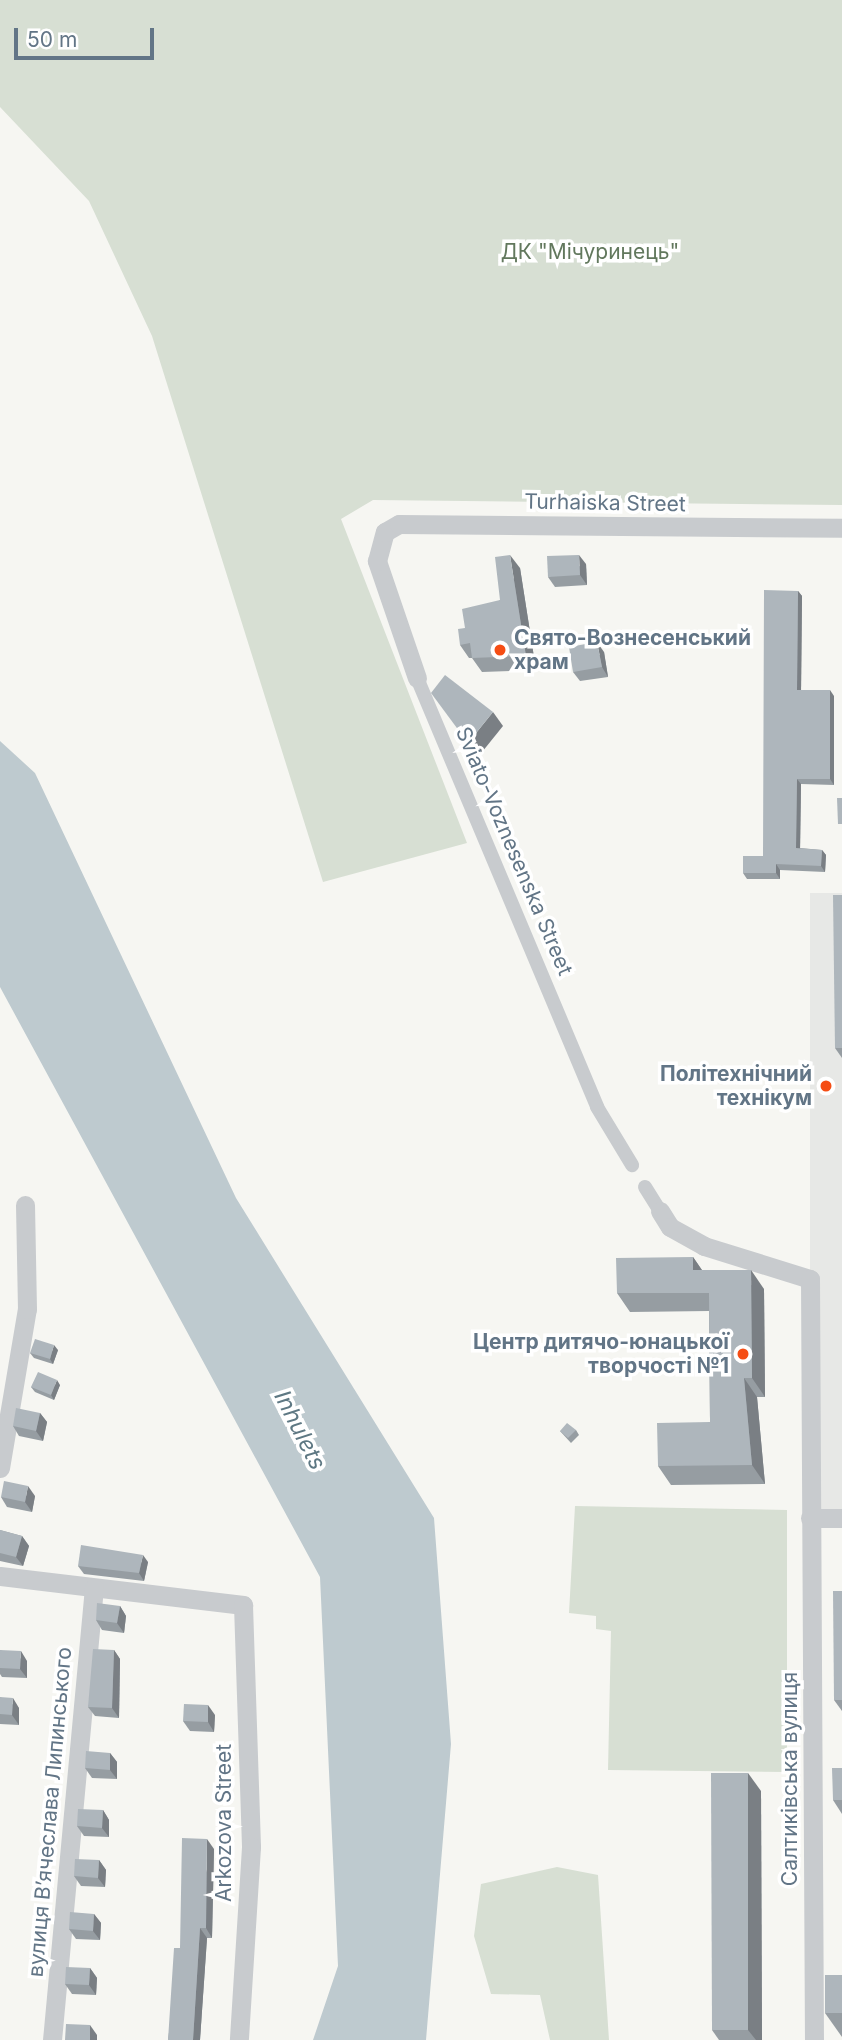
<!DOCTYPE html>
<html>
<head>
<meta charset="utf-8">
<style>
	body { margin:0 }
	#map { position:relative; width:842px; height:2040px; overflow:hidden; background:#f6f6f2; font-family:Inter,sans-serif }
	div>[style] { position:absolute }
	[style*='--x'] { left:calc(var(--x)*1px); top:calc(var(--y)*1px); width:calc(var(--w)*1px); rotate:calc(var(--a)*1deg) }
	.built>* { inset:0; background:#e7e8e6 }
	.green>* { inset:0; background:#d7dfd3 }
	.water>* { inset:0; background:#becacf }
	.pedestrian>* { height:14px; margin:-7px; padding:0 7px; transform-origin:7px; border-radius:7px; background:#c8cbce }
	.minor>* { height:19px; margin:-9.5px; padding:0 9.5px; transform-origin:9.5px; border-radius:9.5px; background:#c8cbce }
	.wall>* { inset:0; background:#969da2 }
	.shaded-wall>* { inset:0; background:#7a7f84 }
	.building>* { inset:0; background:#aeb6bc }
	.dots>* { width:19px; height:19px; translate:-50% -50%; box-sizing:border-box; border:4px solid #fff; border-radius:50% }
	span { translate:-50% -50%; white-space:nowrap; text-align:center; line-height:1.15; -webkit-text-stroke:7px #fff; paint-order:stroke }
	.park-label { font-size:21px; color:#62785d }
	.street-label { font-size:21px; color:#627586 }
	.poi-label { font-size:21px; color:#627586; font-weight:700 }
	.left { translate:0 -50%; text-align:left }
	.right { translate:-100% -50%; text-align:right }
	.water-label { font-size:23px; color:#5e7883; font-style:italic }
	.scale { position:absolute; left:14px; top:28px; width:140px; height:32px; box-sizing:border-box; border:4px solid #627586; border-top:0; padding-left:9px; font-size:21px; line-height:24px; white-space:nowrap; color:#627586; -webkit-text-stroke:5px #fff; paint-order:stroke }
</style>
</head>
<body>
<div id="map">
	<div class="built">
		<i style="clip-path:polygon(810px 893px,842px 893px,842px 1518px,810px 1518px)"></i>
	</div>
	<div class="green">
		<i style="clip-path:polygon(0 0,842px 0,842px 505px,373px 500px,341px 519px,467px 843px,323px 882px,152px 336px,89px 201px,0 107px)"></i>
		<i style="clip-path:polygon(575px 1506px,787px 1510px,787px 1772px,608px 1770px,611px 1631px,596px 1629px,596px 1616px,569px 1613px)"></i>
		<i style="clip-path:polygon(557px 1867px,598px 1875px,609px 2040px,550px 2040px,540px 1995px,491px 1994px,474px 1936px,481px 1884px)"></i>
	</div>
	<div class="water">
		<i style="clip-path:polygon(0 741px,35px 773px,236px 1198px,434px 1518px,451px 1744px,426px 2040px,313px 2040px,338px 1966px,320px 1577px,0 987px)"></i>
	</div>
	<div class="pedestrian">
		<i style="--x:417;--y:678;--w:465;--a:67.2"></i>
		<i style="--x:597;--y:1107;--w:68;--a:58.9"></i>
		<i style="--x:645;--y:1187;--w:28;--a:58"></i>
	</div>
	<div class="minor">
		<i style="--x:417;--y:678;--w:124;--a:-108.9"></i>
		<i style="--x:377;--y:561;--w:30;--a:-75"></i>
		<i style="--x:385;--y:532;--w:16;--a:-30"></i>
		<i style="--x:399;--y:524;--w:443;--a:0.5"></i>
		<i style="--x:660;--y:1211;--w:19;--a:58"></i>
		<i style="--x:670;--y:1227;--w:39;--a:29"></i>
		<i style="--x:704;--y:1246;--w:111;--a:17.3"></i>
		<i style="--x:810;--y:1279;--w:761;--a:89.7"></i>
		<i style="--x:0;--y:1468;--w:161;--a:-80.4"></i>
		<i style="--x:27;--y:1309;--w:104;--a:-91.1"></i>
		<i style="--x:810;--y:1518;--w:32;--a:0"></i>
		<i style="--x:0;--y:1576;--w:245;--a:6.8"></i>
		<i style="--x:243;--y:1605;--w:242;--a:88.1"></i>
		<i style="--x:251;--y:1847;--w:193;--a:93.6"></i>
		<i style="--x:52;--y:2040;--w:454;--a:-84.7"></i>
	</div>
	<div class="wall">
		<i style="clip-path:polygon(586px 564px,587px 585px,555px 587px,548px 577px)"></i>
		<i style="clip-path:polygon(520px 568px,536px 670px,482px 672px,472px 658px,469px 658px,460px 645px,465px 628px,500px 600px)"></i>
		<i style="clip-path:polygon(798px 591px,802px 596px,801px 690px,834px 696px,834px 785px,801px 784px,800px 848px,822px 850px,826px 855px,825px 872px,780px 870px,780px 879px,747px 879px,743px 873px,763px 856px)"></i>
		<i style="clip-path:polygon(604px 652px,608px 677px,580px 681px,573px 672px)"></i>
		<i style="clip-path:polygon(835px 1048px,842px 1048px,842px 1058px)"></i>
		<i style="clip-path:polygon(693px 1257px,702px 1270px,764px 1289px,765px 1397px,757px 1397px,765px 1484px,671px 1485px,658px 1466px,710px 1422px,709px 1311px,630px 1312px,617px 1293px)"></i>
		<i style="clip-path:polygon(58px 1350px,53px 1364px,34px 1358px,30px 1353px)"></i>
		<i style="clip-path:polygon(60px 1385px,54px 1400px,35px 1392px,31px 1387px)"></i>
		<i style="clip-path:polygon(40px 1413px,47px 1422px,43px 1441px,19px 1436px,13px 1426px)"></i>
		<i style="clip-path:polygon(576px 1430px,579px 1435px,571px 1443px,560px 1431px)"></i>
		<i style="clip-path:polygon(35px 1496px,32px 1512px,7px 1507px,1px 1497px)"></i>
		<i style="clip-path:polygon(0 1530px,22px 1536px,29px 1546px,23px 1566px,0 1561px)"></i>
		<i style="clip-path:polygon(148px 1562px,144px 1581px,84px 1574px,78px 1566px)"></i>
		<i style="clip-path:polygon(842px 1591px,842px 1711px,834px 1700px)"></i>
		<i style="clip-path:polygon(120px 1606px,126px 1616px,124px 1633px,102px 1630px,96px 1620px)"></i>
		<i style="clip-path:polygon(0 1650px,27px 1661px,27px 1678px,2px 1677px,0 1674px)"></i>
		<i style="clip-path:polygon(114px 1650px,120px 1659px,119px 1718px,95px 1716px,88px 1707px)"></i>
		<i style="clip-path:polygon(0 1697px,19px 1708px,19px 1725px,0 1724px)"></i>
		<i style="clip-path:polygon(215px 1715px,214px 1732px,190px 1731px,183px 1721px)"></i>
		<i style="clip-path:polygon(110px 1753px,117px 1762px,117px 1779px,92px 1778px,85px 1768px)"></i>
		<i style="clip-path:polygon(761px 1791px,762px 2040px,719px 2040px,712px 2030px)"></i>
		<i style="clip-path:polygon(833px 1800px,842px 1800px,842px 1814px)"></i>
		<i style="clip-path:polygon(103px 1810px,109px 1820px,109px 1837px,84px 1836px,77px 1826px)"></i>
		<i style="clip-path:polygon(214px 1849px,212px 1938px,207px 1938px,200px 2040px,168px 2040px,180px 1948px)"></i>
		<i style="clip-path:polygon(99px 1860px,106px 1870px,105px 1887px,81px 1886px,74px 1876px)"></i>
		<i style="clip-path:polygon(94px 1914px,101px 1923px,100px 1940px,76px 1939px,69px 1929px)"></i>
		<i style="clip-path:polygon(90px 1968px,97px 1978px,96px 1995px,72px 1994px,65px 1984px)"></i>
		<i style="clip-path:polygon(842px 1975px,842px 2037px,825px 2013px)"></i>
	</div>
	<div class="shaded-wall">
		<i style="clip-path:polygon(510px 555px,520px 568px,536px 670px,526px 656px)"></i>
		<i style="clip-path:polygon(579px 555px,586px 564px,587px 585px,580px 575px)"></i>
		<i style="clip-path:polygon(798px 591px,802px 596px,801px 696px,797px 690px)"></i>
		<i style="clip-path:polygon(597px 642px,604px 652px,608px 677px,602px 667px)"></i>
		<i style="clip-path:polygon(830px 690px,834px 696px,834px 785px,830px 779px)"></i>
		<i style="clip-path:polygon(493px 712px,503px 726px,478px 757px,468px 743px)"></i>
		<i style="clip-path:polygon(797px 779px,801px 784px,800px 854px,796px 848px)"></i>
		<i style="clip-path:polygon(822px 850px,826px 855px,825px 872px,821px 866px)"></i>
		<i style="clip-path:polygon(776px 864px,780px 870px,780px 879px,776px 873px)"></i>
		<i style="clip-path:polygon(693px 1257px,706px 1276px,693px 1270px)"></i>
		<i style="clip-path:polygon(751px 1270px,764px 1289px,765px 1397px,752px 1378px)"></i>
		<i style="clip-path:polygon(54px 1345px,58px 1350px,53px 1364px,50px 1359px)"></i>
		<i style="clip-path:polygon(744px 1378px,757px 1397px,765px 1484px,752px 1465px)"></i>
		<i style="clip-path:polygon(57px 1380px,60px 1385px,54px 1400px,51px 1395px)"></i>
		<i style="clip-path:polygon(40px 1413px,47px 1422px,43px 1441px,36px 1431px)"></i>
		<i style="clip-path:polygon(28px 1486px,35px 1496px,32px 1512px,25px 1502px)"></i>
		<i style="clip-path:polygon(22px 1536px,29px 1546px,23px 1566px,16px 1557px)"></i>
		<i style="clip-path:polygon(143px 1555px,148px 1562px,144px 1581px,139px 1573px)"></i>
		<i style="clip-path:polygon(120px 1606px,126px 1616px,124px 1633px,117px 1623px)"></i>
		<i style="clip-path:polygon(114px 1650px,120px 1659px,119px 1718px,112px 1708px)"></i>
		<i style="clip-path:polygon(21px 1651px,27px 1661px,27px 1678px,20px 1669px)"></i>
		<i style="clip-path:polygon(13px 1698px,19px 1708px,19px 1725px,12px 1715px)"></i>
		<i style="clip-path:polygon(208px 1705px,215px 1715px,214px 1732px,208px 1722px)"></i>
		<i style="clip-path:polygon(110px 1753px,117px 1762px,117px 1779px,110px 1770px)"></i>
		<i style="clip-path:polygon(748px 1773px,761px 1791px,762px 2040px,756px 2040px,748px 2030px)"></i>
		<i style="clip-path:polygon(103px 1810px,109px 1820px,109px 1837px,102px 1828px)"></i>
		<i style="clip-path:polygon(207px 1839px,214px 1849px,212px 1938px,206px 1928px)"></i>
		<i style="clip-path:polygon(99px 1860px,106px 1870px,105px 1887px,98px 1878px)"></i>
		<i style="clip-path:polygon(94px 1914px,101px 1923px,100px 1940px,93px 1931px)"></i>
		<i style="clip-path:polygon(200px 1928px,207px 1938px,200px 2040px,193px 2040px)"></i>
		<i style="clip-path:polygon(90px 1968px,97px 1978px,96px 1995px,89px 1985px)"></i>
		<i style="clip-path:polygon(90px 2025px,97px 2035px,97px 2040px,90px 2040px)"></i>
	</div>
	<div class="building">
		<i style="clip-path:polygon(510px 555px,526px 656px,472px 658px,470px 643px,460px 645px,458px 629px,465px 628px,462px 609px,500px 600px,495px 557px)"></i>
		<i style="clip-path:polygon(579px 555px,580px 575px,548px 577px,547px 556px)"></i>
		<i style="clip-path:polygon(764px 590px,798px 591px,797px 690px,830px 690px,830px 779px,797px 779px,796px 848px,822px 850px,821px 866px,776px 864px,776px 873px,743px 873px,743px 856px,763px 856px)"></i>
		<i style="clip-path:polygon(597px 642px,602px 667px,573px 672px,569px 647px)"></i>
		<i style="clip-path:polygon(445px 675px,493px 712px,468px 743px,431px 693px)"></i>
		<i style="clip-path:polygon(837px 798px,842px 798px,842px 824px,838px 824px)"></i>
		<i style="clip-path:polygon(833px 895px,842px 895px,842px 1048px,835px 1048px)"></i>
		<i style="clip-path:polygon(693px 1257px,693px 1270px,751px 1270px,752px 1378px,744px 1378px,752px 1465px,658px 1466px,657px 1423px,710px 1422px,709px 1293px,617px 1293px,616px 1258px)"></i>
		<i style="clip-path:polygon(35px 1339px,54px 1345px,50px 1359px,30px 1353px)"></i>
		<i style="clip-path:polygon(38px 1372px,57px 1380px,51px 1395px,31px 1387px)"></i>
		<i style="clip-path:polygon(16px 1408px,40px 1413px,36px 1431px,13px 1426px)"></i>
		<i style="clip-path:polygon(567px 1423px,576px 1430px,568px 1438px,560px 1431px)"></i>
		<i style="clip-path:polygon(4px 1481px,28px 1486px,25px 1502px,1px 1497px)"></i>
		<i style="clip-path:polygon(0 1530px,22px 1536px,16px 1557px,0 1553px)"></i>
		<i style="clip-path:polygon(81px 1545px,143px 1555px,139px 1573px,78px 1566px)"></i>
		<i style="clip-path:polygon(833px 1591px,842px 1591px,842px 1700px,834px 1700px)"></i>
		<i style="clip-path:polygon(97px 1603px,120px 1606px,117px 1623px,96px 1620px)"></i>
		<i style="clip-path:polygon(93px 1649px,114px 1650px,112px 1708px,88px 1707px)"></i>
		<i style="clip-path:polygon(0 1650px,21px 1651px,20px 1669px,0 1668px)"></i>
		<i style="clip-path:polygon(0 1697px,13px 1698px,12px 1715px,0 1714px)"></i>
		<i style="clip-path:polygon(184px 1704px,208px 1705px,208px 1722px,183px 1721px)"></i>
		<i style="clip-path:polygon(86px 1751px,110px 1753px,110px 1770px,85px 1768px)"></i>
		<i style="clip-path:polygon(832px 1768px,842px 1768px,842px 1800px,833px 1800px)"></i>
		<i style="clip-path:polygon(711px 1773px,748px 1773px,748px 2030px,712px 2030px)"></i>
		<i style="clip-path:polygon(78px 1809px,103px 1810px,102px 1828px,77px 1826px)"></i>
		<i style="clip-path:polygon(182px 1838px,207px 1839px,206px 1928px,200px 1928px,193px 2040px,168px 2040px,174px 1948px,180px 1948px)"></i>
		<i style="clip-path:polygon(75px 1859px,99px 1860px,98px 1878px,74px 1876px)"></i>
		<i style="clip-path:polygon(70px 1912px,94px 1914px,93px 1931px,69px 1929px)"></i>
		<i style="clip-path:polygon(66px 1967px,90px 1968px,89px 1985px,65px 1984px)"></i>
		<i style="clip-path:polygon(825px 1975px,842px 1975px,842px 2013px,825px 2013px)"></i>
		<i style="clip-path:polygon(66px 2024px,90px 2025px,90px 2040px,65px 2040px)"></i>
	</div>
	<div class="dots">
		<i style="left:500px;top:650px;background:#f54d14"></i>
		<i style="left:826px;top:1086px;background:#f54d14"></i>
		<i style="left:743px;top:1354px;background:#f54d14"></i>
	</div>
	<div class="park-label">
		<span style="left:590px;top:252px">ДК "Мічуринець"</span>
	</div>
	<div class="street-label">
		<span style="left:605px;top:503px;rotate:1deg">Turhaiska Street</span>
		<span style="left:514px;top:851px;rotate:67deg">Sviato-Voznesenska Street</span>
		<span style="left:790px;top:1779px;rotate:-90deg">Салтиківська вулиця</span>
		<span style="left:50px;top:1812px;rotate:-85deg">вулиця В’ячеслава Липинського</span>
		<span style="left:224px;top:1823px;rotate:-90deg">Arkozova Street</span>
	</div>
	<div class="poi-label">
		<span class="left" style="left:514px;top:650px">Свято-Вознесенський<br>храм</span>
		<span class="right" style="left:812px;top:1086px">Політехнічний<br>технікум</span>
		<span class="right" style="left:729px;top:1354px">Центр дитячо-юнацької<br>творчості №1</span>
	</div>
	<div class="water-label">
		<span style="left:300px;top:1430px;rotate:63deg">Inhulets</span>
	</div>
	<div class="scale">50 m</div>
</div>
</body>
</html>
